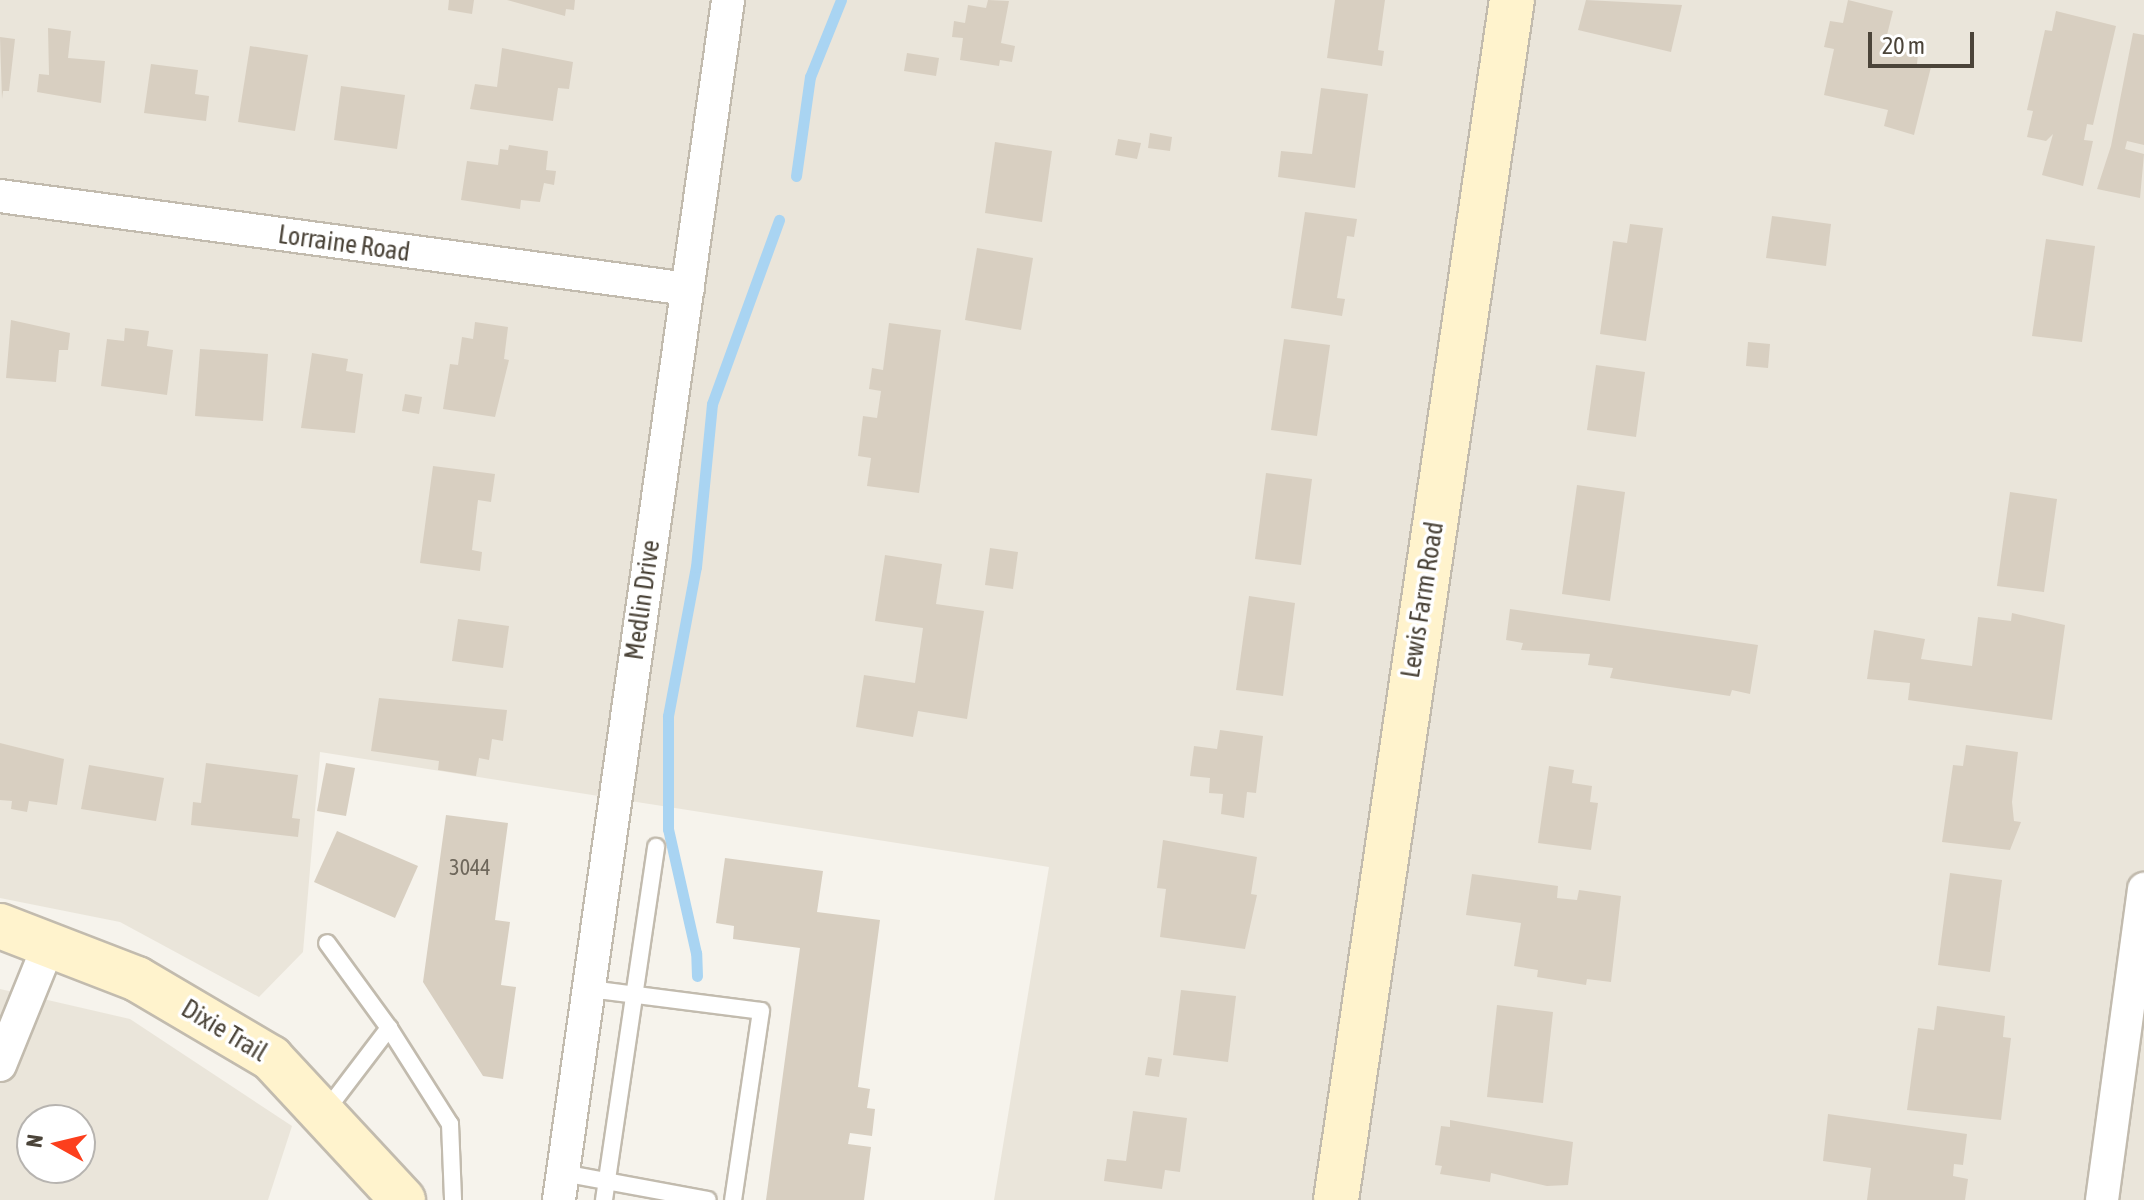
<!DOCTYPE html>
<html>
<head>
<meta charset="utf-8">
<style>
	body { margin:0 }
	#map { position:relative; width:2144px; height:1200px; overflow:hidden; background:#f6f3ec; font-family:"Asap Condensed",sans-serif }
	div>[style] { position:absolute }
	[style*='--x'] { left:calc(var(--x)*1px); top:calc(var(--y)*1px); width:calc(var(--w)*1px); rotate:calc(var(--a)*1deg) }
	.residential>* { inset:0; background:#eae5da }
	.stream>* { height:11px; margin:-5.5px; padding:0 5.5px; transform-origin:5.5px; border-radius:5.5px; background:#a9d4f2 }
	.building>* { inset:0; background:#d8cfc1 }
	.roads { filter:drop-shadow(2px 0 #c2bbae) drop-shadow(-2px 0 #c2bbae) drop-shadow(0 2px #c2bbae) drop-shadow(0 -2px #c2bbae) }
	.lane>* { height:16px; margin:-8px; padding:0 8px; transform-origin:8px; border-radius:8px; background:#fff }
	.street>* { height:32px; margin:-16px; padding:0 16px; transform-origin:16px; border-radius:16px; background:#fff }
	.secondary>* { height:44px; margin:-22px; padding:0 22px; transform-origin:22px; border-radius:22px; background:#fff3cd }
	span { translate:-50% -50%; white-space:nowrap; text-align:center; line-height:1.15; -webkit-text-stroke:7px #fff; paint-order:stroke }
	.number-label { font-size:22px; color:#6e675b }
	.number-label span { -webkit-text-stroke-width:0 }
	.street-label { font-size:26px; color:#4b4439 }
	.north { position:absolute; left:16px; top:1104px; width:80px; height:80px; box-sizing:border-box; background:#fff; border:2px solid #b7b4b0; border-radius:50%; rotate:278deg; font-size:22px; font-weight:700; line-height:32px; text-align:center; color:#4b4439 }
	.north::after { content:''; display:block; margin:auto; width:28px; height:36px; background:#fc3f1d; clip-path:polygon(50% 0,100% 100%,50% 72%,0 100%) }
	.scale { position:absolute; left:1868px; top:32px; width:106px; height:36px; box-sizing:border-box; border:4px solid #4b4439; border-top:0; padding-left:10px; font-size:24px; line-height:28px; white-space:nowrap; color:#4b4439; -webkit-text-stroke:6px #fff; paint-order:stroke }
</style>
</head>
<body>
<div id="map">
	<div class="residential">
		<i style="clip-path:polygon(0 0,2144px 0,2144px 1200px,994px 1200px,1049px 867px,320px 752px,303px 952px,259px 997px,120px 922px,0 898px)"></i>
		<i style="clip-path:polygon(evenodd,0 989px,130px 1019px,292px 1126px,268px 1200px,0 1200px,0 989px,32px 1120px,80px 1120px,80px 1168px,32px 1168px,32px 1120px)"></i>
	</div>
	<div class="stream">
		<i style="--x:796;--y:176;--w:100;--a:-82"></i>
		<i style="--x:810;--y:77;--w:83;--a:-68.1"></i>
		<i style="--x:697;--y:976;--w:23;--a:-92"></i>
		<i style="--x:696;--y:953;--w:127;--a:-102.7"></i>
		<i style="--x:668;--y:829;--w:113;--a:-90"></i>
		<i style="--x:668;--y:716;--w:152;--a:-79.4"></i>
		<i style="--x:696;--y:567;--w:164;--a:-84.4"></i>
		<i style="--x:712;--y:404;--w:196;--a:-70"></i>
	</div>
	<div class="building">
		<i style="clip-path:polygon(449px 0,474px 0,472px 14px,448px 10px)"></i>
		<i style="clip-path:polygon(507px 0,575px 0,574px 10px,566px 9px,565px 16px)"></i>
		<i style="clip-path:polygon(988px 0,1009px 1px,1001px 43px,1015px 46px,1012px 62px,1000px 60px,999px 66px,960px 60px,963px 38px,952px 37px,954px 21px,965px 23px,968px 5px,986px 8px)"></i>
		<i style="clip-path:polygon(1335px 0,1385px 0,1378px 50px,1384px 51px,1382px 66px,1327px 58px)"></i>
		<i style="clip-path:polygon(1586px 0,1682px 5px,1671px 52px,1578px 30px)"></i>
		<i style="clip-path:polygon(1848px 0,1893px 11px,1884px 47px,1918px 55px,1917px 64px,1931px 67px,1914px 135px,1884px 126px,1888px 110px,1824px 95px,1834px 49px,1824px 47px,1830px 21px,1843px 23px)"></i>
		<i style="clip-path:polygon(2056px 11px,2116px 26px,2093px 125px,2087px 124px,2084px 140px,2093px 141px,2083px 186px,2042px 175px,2053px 134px,2046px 141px,2027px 137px,2033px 111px,2027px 110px,2045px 30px,2052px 31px)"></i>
		<i style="clip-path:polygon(48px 28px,71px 31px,68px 58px,105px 61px,101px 103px,37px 92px,39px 74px,49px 75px)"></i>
		<i style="clip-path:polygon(2133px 33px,2144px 35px,2144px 145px,2127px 141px,2125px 149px,2144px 154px,2140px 198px,2097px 189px,2111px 146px)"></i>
		<i style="clip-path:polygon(0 37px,15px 39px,9px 91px,3px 91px,2px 99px)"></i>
		<i style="clip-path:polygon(250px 46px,308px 55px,295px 131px,238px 122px)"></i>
		<i style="clip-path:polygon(502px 48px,573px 62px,569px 89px,558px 88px,553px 121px,470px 109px,475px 84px,497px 87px)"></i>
		<i style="clip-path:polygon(907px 53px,939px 58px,936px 76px,904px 71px)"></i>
		<i style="clip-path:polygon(151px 64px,198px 70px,195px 94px,209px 96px,206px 121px,144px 113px)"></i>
		<i style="clip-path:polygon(341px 86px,405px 95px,397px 149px,334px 140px)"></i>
		<i style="clip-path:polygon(1321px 88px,1368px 94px,1355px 188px,1278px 177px,1281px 151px,1312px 154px)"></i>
		<i style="clip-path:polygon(1150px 133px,1172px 137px,1170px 151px,1148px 148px)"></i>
		<i style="clip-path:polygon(1118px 139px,1141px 143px,1137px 159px,1115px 155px)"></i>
		<i style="clip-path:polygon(995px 142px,1052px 151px,1042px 222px,985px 213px)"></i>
		<i style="clip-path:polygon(509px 145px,548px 151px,546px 170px,556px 171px,554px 185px,544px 183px,540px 202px,521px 200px,520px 209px,461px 200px,467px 161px,498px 165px,500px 149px,508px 150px)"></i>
		<i style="clip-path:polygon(1305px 212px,1357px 219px,1354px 237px,1347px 236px,1337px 298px,1345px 299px,1342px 316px,1291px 308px)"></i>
		<i style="clip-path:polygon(1772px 216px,1831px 224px,1826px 266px,1766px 258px)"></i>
		<i style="clip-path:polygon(1630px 224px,1663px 228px,1646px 341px,1600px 334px,1613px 241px,1627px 243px)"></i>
		<i style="clip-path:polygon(2046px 239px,2095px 246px,2082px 342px,2032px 336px)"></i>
		<i style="clip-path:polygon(977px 248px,1033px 258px,1021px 330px,965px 320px)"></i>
		<i style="clip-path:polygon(11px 320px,70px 333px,68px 350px,59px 350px,56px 382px,6px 378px)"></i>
		<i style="clip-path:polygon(475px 322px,508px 327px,504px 359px,509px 360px,495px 417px,443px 409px,450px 364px,458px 365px,462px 337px,473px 339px)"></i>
		<i style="clip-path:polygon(889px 323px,941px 330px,919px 493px,867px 486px,871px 458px,858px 456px,863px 416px,877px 418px,881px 391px,869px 389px,872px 368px,883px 370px)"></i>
		<i style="clip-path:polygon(125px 328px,149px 331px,147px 346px,173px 350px,167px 395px,101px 386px,107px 339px,124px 341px)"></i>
		<i style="clip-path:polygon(1284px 339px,1330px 345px,1317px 436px,1271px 430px)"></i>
		<i style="clip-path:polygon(1748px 342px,1770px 344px,1768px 368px,1746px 366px)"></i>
		<i style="clip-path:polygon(200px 349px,268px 354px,263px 421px,195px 416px)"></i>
		<i style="clip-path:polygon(312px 353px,348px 359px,346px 371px,363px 374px,355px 433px,301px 428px)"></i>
		<i style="clip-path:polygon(1596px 365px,1645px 372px,1636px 437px,1587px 430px)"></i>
		<i style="clip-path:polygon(405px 394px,422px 397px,419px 414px,402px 411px)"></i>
		<i style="clip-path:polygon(433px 466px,495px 474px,491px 502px,478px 500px,472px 550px,482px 552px,480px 571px,420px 563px)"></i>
		<i style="clip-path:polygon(1266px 473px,1312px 479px,1301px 565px,1255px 559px)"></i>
		<i style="clip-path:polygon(1577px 485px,1625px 492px,1610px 601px,1562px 594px)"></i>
		<i style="clip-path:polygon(2010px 492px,2057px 499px,2044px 592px,1997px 586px)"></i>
		<i style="clip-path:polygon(990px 548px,1018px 552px,1013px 589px,985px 585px)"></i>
		<i style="clip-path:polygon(885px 555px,942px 564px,936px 604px,984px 611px,967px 719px,918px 711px,913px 737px,856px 727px,864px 675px,915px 683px,923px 628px,875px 621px)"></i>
		<i style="clip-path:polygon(1249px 596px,1295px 603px,1283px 696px,1236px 690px)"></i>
		<i style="clip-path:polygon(1510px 609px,1758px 645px,1750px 694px,1732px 690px,1730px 696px,1610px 678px,1613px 668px,1588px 665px,1590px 654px,1521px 650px,1523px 643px,1506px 640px)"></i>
		<i style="clip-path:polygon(2012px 613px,2065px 625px,2052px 720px,1908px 700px,1910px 683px,1867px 679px,1874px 630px,1925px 639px,1921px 659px,1972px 666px,1978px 617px,2011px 621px)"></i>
		<i style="clip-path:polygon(458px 619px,509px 626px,503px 668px,452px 661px)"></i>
		<i style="clip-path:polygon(379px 698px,507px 710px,503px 741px,492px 739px,489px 760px,479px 758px,476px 776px,438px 770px,439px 761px,371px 751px)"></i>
		<i style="clip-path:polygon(1220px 730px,1263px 736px,1256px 793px,1247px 792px,1244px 818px,1221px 814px,1223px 794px,1209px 793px,1210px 778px,1190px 776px,1194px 746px,1217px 749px)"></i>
		<i style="clip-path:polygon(0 743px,64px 759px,57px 805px,29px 801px,27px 812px,11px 809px,12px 801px,0 800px)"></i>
		<i style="clip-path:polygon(1966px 745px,2018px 752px,2012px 802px,2014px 821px,2021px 822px,2010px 850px,1942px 842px,1953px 765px,1963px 766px)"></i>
		<i style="clip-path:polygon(206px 763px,298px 775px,292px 818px,300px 819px,298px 837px,191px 825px,193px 802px,201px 803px)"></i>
		<i style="clip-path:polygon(326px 763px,355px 768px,346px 816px,317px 811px)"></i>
		<i style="clip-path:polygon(89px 765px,164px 778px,156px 821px,81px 809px)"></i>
		<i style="clip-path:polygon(1549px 766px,1574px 770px,1572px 783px,1592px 786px,1590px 802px,1598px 803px,1591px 850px,1538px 843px)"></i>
		<i style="clip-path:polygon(446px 815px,508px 823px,495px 920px,510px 922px,501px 985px,516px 987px,503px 1079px,483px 1076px,423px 982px)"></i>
		<i style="clip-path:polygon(337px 831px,418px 866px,395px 918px,314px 882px)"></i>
		<i style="clip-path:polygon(1163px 840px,1257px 857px,1251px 894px,1257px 895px,1245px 949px,1160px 937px,1166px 889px,1157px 888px)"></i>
		<i style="clip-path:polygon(725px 858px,823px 871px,817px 912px,880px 920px,858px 1087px,870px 1089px,867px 1108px,875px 1109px,872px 1136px,850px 1133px,848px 1144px,871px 1147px,864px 1200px,766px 1200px,800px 948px,733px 939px,734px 926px,716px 923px)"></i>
		<i style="clip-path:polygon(1950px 873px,2002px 880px,1990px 972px,1938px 965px)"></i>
		<i style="clip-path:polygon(1472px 874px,1558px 886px,1557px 898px,1577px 900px,1579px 890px,1621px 896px,1611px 982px,1587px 979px,1586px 985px,1537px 977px,1538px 970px,1514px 966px,1521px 923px,1466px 915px)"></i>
		<i style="clip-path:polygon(1181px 990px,1236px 996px,1228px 1062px,1173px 1055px)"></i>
		<i style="clip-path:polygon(1497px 1005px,1553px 1012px,1543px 1103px,1487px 1097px)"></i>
		<i style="clip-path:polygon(1937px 1006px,2005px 1016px,2003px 1037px,2011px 1038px,2001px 1120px,1907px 1110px,1918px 1028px,1934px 1030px)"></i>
		<i style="clip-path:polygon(1148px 1057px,1162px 1059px,1159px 1077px,1145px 1075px)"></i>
		<i style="clip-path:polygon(1133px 1111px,1187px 1118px,1180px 1172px,1165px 1170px,1162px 1189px,1104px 1181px,1107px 1159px,1126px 1161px)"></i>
		<i style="clip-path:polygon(1828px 1114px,1967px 1134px,1963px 1165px,1954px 1164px,1953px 1176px,1968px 1179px,1965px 1200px,1867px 1200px,1871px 1168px,1823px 1161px)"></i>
		<i style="clip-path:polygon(1450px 1120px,1573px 1142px,1568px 1185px,1547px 1186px,1491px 1173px,1490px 1182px,1440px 1174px,1442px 1166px,1435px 1165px,1441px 1126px,1450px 1127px)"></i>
	</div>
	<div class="roads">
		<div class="lane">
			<i style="--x:590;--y:989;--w:172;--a:7.3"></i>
			<i style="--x:761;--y:1011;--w:191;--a:98.4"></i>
			<i style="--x:389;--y:1028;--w:114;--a:57.6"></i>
			<i style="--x:450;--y:1124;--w:76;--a:87.7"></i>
			<i style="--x:325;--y:1112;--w:106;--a:-52.7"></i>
			<i style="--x:389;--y:1028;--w:105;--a:-126.1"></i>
			<i style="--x:563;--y:1173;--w:147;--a:10.5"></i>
			<i style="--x:604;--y:1200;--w:357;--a:-81.6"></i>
		</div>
		<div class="street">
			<i style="--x:0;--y:196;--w:694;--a:7.7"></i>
			<i style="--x:0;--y:1065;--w:133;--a:-67.9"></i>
			<i style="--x:559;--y:1200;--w:1212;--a:-81.98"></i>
			<i style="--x:2102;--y:1200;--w:314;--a:-82.3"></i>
		</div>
		<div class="secondary">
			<i style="--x:0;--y:926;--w:147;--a:21.1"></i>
			<i style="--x:137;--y:979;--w:156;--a:30.5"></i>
			<i style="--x:271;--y:1058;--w:194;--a:47.1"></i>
			<i style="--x:1336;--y:1200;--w:1213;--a:-81.66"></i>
		</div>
	</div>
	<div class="number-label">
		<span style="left:470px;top:868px">3044</span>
	</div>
	<div class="street-label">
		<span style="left:344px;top:244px;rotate:8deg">Lorraine Road</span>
		<span style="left:643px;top:600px;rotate:-82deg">Medlin Drive</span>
		<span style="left:1423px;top:600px;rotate:-81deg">Lewis Farm Road</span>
		<span style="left:224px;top:1031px;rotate:31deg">Dixie Trail</span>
	</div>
	<div class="north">N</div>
	<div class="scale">20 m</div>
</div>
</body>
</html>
